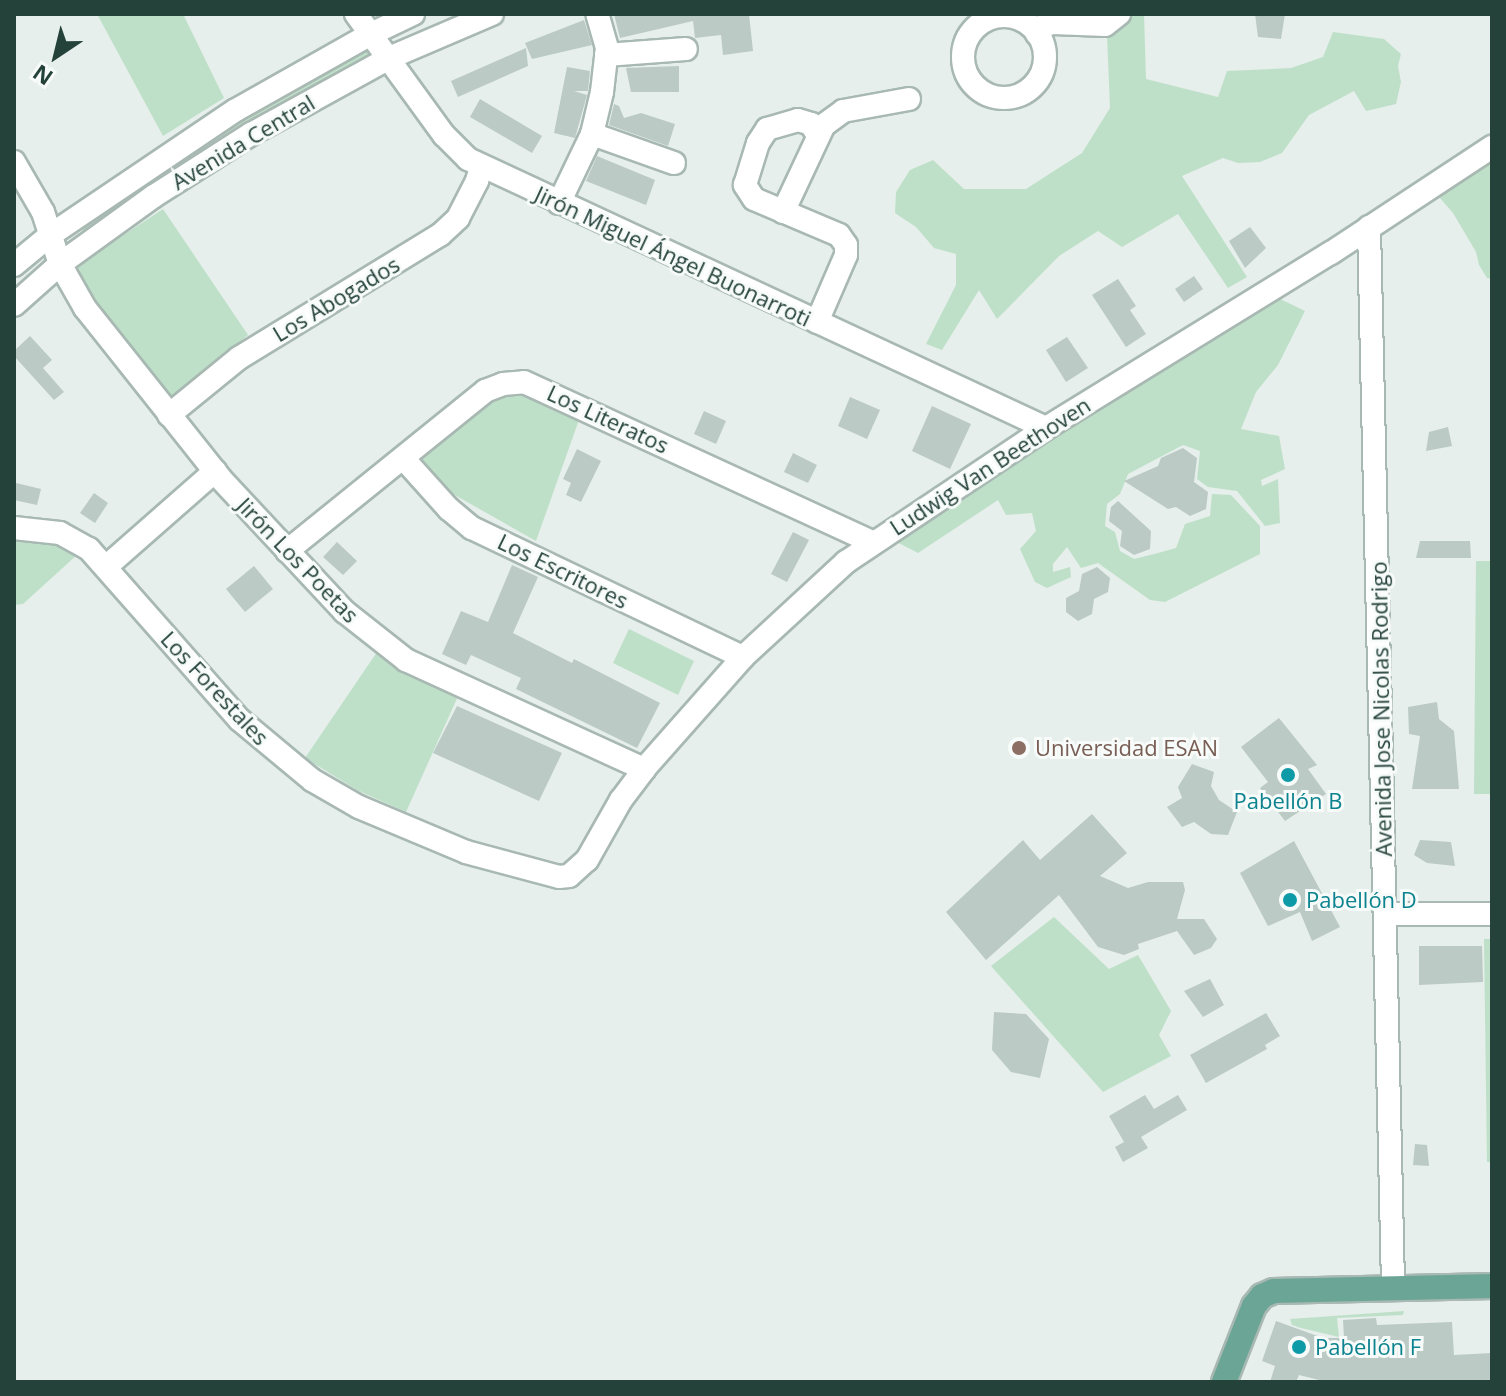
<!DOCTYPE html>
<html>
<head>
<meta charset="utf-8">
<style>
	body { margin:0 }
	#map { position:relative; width:1506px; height:1396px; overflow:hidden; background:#e6efeb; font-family:"Open Sans",sans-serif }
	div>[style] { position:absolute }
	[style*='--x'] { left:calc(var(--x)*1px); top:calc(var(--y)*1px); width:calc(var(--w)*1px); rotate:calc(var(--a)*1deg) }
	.green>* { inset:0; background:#bfe0c8 }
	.building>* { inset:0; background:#bbcac4 }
	.roads { filter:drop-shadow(2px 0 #a8b8b2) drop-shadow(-2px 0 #a8b8b2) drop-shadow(0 2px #a8b8b2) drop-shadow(0 -2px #a8b8b2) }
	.minor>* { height:22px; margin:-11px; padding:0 11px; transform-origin:11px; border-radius:11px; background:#fff }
	.minor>.ring { margin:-11px; padding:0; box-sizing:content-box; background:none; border:22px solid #fff; border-radius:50% }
	.major>* { height:24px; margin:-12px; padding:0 12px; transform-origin:12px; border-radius:12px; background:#6aa596 }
	.dots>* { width:22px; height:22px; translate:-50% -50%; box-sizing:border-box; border:4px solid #f7fbf9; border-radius:50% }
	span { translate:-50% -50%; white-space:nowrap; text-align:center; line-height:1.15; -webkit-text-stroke:6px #f7fbf9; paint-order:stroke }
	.street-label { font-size:22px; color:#24423a }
	.education-label { font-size:22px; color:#785e54 }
	.left { translate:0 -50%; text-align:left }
	.culture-label { font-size:22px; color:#0d838f }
	.frame { position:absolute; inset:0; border:16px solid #24423a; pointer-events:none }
	.north { position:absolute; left:16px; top:16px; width:80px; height:80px; -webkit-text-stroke:6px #f7fbf9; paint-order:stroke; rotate:215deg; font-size:22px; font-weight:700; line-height:32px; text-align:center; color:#24423a }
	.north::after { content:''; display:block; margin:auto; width:28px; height:36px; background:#24423a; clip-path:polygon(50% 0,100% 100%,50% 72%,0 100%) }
</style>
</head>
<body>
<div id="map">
	<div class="green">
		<i style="clip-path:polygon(97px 14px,183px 14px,224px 98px,163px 136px)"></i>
		<i style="clip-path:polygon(1135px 14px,1144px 14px,1146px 79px,1218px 97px,1227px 71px,1291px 68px,1323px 57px,1333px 32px,1384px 39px,1401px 54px,1398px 66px,1401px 82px,1396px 104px,1366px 111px,1354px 91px,1309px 115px,1282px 153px,1260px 162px,1238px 163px,1223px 158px,1182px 176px,1247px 277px,1228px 288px,1178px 214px,1122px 247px,1098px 231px,1059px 256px,997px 319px,979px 290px,942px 350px,926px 344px,956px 285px,956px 254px,934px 248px,916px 227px,895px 213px,896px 192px,910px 170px,933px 160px,964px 189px,1026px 189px,1082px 153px,1110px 108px,1107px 35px)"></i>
		<i style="clip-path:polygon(367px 45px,372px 58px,86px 236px,80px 223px,241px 117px)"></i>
		<i style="clip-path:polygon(1492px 154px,1492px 279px,1487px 278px,1479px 265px,1476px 252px,1453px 213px,1433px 190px)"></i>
		<i style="clip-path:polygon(163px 209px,248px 335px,170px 400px,72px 269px)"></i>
		<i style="clip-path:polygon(1274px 296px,1305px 311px,1278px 365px,1256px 392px,1241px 429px,1279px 436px,1285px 469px,1261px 480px,1262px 486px,1278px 479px,1280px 523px,1265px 526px,1237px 491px,1208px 487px,1197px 479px,1200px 451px,1183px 445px,1128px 474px,1120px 494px,1107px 504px,1105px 526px,1115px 532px,1120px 551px,1134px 559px,1158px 553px,1176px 548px,1185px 524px,1210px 516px,1212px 494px,1231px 495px,1260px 526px,1260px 554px,1165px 602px,1150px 600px,1098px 563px,1081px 568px,1067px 547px,1053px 564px,1053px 572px,1070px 567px,1071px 577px,1047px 588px,1035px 582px,1020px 549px,1036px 531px,1032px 513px,1006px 515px,998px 500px,918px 553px,891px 539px)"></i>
		<i style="clip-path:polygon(528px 390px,580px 417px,536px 541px,453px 494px,419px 460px,501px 391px)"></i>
		<i style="clip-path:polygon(14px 537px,42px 539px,78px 554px,23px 604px,14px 605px)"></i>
		<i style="clip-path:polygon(1476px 561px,1492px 561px,1492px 794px,1474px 794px)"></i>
		<i style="clip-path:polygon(629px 629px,694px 661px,678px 695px,613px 663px)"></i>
		<i style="clip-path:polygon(377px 652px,459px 694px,406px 812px,357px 790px,305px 758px)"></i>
		<i style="clip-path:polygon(1054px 917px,1109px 969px,1138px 955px,1171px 1011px,1159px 1035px,1171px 1056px,1103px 1092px,991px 966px)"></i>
		<i style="clip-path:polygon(1484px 939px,1492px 939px,1492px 1162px,1487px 1162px)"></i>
		<i style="clip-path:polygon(1404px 1311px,1403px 1315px,1337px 1318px,1339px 1337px,1301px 1328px,1292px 1325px,1290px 1319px)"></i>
	</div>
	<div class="building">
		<i style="clip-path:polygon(614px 14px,749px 14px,753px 51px,723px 55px,721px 35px,695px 38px,693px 21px,620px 38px)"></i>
		<i style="clip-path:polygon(1255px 14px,1285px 14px,1281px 39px,1258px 37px)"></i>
		<i style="clip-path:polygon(584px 20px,592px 45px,532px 59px,525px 43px)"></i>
		<i style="clip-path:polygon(526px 48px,528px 66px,458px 97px,451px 81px)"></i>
		<i style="clip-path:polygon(679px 66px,679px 92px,631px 92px,626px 68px)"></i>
		<i style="clip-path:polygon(567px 67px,590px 71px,588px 91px,574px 91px,587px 95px,575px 138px,554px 133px)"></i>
		<i style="clip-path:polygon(480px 99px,542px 136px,532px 153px,470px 117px)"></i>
		<i style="clip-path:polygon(614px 104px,619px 106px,624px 118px,641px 113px,675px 124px,668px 146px,609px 125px)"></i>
		<i style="clip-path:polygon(597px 156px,655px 180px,646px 205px,586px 181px)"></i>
		<i style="clip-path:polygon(1250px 227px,1266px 248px,1245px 268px,1229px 241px)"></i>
		<i style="clip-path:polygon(1194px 276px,1203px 289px,1184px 302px,1175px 289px)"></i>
		<i style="clip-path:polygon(1118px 279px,1136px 306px,1130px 310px,1146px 334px,1126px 347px,1092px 295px)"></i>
		<i style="clip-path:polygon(30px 336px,52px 360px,43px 368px,64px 392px,54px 400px,14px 356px,14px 351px)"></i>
		<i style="clip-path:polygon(1067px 337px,1088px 368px,1066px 382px,1046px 350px)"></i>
		<i style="clip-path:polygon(850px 397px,880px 410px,867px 439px,838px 426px)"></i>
		<i style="clip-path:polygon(932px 406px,971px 424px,950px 469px,912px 451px)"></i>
		<i style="clip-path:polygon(704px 411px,726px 421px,716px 444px,694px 434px)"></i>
		<i style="clip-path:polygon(1448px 427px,1452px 446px,1426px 451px,1429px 432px)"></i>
		<i style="clip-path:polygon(1183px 448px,1197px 458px,1194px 482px,1208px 492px,1206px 509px,1190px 516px,1176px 507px,1168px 509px,1124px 481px,1158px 466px,1161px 458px)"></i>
		<i style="clip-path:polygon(577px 449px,601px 461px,581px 502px,566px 495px,571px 483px,563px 479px)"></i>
		<i style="clip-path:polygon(793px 453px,817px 465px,808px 483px,784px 472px)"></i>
		<i style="clip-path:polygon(16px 483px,41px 489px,37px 505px,14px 500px)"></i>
		<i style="clip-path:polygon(94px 493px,108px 503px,95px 523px,80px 513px)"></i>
		<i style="clip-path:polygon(1118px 501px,1151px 531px,1150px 549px,1134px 555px,1120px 546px,1122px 531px,1109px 521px,1111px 507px)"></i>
		<i style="clip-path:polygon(793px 532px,809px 540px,787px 582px,771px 574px)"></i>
		<i style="clip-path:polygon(1420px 541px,1470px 541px,1471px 558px,1416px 558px)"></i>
		<i style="clip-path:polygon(337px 542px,357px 561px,343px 575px,323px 557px)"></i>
		<i style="clip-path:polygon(512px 565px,538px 577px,513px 633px,572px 663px,574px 659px,660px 703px,637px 748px,516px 689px,521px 678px,471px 655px,466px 665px,442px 654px,461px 611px,488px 622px)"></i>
		<i style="clip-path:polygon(254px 566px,273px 589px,245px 612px,226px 589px)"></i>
		<i style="clip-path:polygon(1097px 567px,1110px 578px,1108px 592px,1094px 599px,1092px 614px,1078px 621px,1066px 612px,1066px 598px,1079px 591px,1082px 574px)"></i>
		<i style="clip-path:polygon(1437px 702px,1439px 719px,1454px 731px,1459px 789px,1412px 789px,1420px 736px,1409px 734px,1408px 707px)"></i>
		<i style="clip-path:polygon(457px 706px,562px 753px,539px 801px,433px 753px)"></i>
		<i style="clip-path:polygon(1279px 718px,1317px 765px,1308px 769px,1326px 794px,1285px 821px,1260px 788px,1268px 782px,1241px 747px)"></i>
		<i style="clip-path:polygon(1192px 764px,1214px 772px,1211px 786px,1219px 800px,1237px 812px,1228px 835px,1211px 834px,1194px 822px,1182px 827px,1167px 807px,1182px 798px,1178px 787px)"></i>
		<i style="clip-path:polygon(1092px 814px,1127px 853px,1100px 876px,1128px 888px,1148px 882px,1183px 882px,1185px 890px,1177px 919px,1204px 919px,1217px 939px,1211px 948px,1194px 955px,1177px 931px,1138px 944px,1139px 949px,1124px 955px,1098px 947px,1059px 895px,986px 960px,946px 912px,1023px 840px,1040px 860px)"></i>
		<i style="clip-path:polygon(1420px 840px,1451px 842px,1455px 866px,1427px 863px,1414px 855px)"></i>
		<i style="clip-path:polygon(1294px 841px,1340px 927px,1312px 941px,1300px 912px,1268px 926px,1240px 873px)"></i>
		<i style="clip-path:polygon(1419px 946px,1482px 946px,1483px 982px,1419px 985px)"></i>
		<i style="clip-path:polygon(1210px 979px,1224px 1005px,1203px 1017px,1184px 991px)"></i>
		<i style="clip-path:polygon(994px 1012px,1026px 1014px,1049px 1039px,1040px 1078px,1011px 1072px,992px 1050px)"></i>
		<i style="clip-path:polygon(1266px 1013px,1280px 1036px,1265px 1045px,1267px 1049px,1206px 1083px,1190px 1055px)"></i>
		<i style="clip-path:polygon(1145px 1095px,1154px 1109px,1178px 1095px,1187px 1110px,1141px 1137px,1148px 1148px,1123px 1162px,1115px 1147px,1124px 1142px,1109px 1116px)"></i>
		<i style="clip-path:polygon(1415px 1144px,1427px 1145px,1429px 1166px,1413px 1165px)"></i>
		<i style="clip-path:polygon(1376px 1318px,1377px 1325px,1452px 1322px,1454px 1355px,1492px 1353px,1492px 1382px,1323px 1381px,1299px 1375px,1296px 1382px,1270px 1382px,1275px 1366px,1262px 1361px,1276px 1321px,1323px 1338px,1344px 1338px,1343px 1320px)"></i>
	</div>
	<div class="roads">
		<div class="minor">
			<i style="--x:356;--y:14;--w:150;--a:54"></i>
			<i style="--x:444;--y:135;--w:34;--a:45"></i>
			<i style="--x:468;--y:159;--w:638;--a:24.96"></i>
			<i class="ring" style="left:963px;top:16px;width:60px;height:60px"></i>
			<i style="--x:1037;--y:34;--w:10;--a:-53"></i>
			<i style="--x:1043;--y:26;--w:10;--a:-17"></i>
			<i style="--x:1053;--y:23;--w:52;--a:2.2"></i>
			<i style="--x:1105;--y:25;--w:18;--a:-38"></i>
			<i style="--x:606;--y:55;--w:80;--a:-4.3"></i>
			<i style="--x:592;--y:134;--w:87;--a:19.5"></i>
			<i style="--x:14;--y:162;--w:58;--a:59.9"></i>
			<i style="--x:43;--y:212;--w:55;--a:71.9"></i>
			<i style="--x:60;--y:264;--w:51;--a:60.4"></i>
			<i style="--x:85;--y:308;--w:217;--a:51.5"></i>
			<i style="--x:220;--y:478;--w:183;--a:47"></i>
			<i style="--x:345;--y:612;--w:78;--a:38.2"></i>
			<i style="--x:406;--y:660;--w:262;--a:24.6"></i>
			<i style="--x:559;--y:203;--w:76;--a:-64.4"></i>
			<i style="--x:592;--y:134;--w:43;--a:-76.6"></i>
			<i style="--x:602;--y:92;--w:44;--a:-83.5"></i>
			<i style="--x:607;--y:48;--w:35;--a:-106"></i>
			<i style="--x:783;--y:212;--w:96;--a:-64.8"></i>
			<i style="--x:824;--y:125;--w:24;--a:-36"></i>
			<i style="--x:843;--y:111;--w:67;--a:-10.3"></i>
			<i style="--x:1369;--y:227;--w:1060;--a:88.7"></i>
			<i style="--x:14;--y:265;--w:45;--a:-39.6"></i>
			<i style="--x:49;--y:236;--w:225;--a:-34"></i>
			<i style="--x:236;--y:110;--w:153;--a:-29.4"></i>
			<i style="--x:369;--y:35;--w:49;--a:-25.5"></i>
			<i style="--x:14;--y:305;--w:62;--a:-41.7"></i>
			<i style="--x:60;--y:264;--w:116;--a:-35.9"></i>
			<i style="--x:154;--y:196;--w:115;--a:-32.6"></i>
			<i style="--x:251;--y:134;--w:158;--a:-28.8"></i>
			<i style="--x:389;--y:58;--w:112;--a:-23.1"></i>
			<i style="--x:817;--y:322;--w:73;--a:-66.6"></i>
			<i style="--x:846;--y:255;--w:10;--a:-90"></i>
			<i style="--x:846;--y:245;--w:12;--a:-125"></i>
			<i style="--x:839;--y:235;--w:92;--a:-157"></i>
			<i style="--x:754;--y:199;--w:17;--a:-123"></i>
			<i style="--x:745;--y:185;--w:44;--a:-72.8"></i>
			<i style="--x:758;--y:143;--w:17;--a:-57"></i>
			<i style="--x:767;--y:129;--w:32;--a:-16"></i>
			<i style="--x:798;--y:120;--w:14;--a:17"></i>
			<i style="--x:811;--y:124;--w:12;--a:59"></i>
			<i style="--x:169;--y:415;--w:90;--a:-39.2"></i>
			<i style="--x:239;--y:358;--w:236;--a:-31.5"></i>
			<i style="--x:440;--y:235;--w:25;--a:-43"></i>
			<i style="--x:458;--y:218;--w:42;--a:-62.8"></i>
			<i style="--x:477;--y:181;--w:16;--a:-75"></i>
			<i style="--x:403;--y:458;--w:69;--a:48"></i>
			<i style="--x:449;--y:509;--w:30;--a:40"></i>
			<i style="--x:472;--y:528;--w:300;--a:25.5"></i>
			<i style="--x:14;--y:528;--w:46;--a:6.2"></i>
			<i style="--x:60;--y:533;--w:33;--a:29"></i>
			<i style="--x:89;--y:549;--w:228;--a:48.6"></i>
			<i style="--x:240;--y:720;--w:94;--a:39.8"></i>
			<i style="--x:312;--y:780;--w:54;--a:29.9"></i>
			<i style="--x:359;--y:807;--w:116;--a:22.8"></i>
			<i style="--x:466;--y:852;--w:96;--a:15"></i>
			<i style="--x:559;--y:877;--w:10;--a:-6"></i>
			<i style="--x:569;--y:876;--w:24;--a:-42"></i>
			<i style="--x:587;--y:860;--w:69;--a:-60.5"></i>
			<i style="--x:621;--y:800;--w:39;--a:-53"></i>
			<i style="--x:644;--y:769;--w:149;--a:-48.5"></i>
			<i style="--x:743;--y:657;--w:140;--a:-42.7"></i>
			<i style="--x:846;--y:562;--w:241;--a:-33.8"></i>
			<i style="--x:1046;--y:428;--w:334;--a:-31.6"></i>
			<i style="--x:1331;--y:253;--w:193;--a:-33.4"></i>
			<i style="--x:287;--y:551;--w:255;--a:-38.9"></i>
			<i style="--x:485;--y:391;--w:19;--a:-21"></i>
			<i style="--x:503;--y:384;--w:21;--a:-5"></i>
			<i style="--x:524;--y:382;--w:383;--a:24.7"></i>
			<i style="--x:107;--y:566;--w:144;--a:-41.3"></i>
			<i style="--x:1386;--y:914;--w:106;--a:0"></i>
		</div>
		<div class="major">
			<i style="--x:1224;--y:1382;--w:82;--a:-68.5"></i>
			<i style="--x:1254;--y:1306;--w:13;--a:-51"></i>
			<i style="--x:1262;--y:1296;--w:13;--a:-23"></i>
			<i style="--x:1274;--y:1291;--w:218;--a:-1.3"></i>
		</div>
	</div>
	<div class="dots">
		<i style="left:1019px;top:748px;background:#8d6e63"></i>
		<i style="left:1288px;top:775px;background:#0f9aa8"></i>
		<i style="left:1290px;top:900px;background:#0f9aa8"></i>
		<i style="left:1299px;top:1347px;background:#0f9aa8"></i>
	</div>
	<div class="street-label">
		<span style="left:243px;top:142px;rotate:-31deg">Avenida Central</span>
		<span style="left:673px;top:256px;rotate:25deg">Jirón Miguel Ángel Buonarroti</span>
		<span style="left:336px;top:299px;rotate:-31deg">Los Abogados</span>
		<span style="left:608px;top:419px;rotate:25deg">Los Literatos</span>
		<span style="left:990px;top:466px;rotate:-33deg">Ludwig Van Beethoven</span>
		<span style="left:298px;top:560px;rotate:46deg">Jirón Los Poetas</span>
		<span style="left:563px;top:571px;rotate:26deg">Los Escritores</span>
		<span style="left:215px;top:688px;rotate:47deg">Los Forestales</span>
		<span style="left:1381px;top:709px;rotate:-91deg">Avenida Jose Nicolas Rodrigo</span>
	</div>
	<div class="education-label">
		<span class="left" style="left:1035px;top:748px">Universidad ESAN</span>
	</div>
	<div class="culture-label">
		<span style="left:1288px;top:801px">Pabellón B</span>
		<span class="left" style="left:1306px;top:900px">Pabellón D</span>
		<span class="left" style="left:1315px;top:1347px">Pabellón F</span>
	</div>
	<div class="frame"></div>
	<div class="north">N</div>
</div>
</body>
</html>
